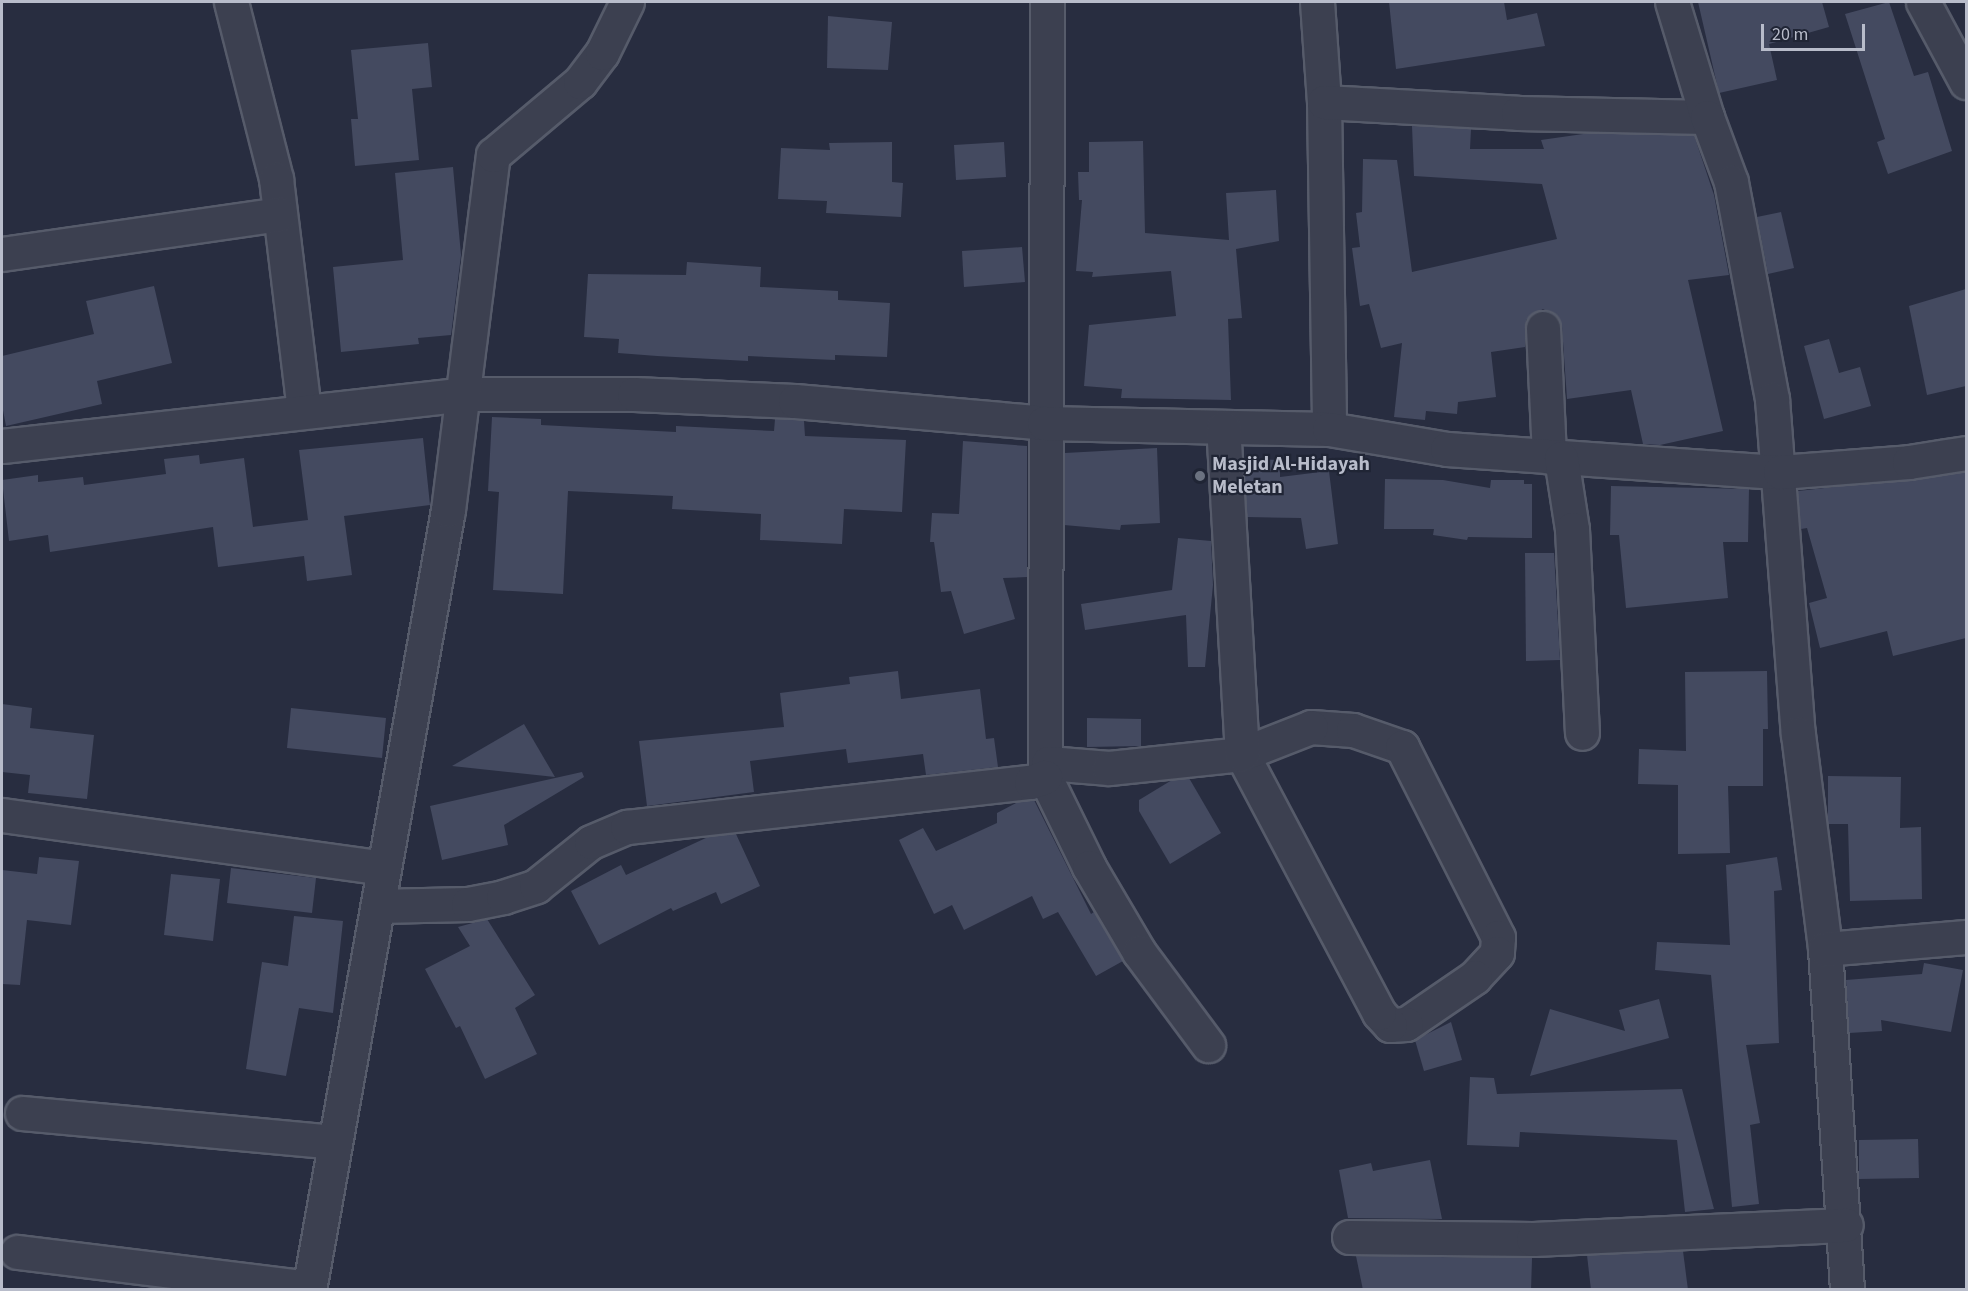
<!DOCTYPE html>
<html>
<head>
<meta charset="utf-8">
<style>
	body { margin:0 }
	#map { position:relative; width:1968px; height:1291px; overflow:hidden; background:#282d40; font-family:"Source Sans 3",sans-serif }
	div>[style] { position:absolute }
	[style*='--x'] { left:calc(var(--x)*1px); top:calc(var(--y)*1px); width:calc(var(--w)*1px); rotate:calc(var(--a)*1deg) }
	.building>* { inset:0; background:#444a60 }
	.roads { filter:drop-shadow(2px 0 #565b6a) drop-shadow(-2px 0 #565b6a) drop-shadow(0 2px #565b6a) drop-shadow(0 -2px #565b6a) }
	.street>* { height:33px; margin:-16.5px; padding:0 16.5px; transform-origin:16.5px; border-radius:16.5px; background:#3c4050 }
	.dots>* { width:16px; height:16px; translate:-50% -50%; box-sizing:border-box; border:3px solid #202535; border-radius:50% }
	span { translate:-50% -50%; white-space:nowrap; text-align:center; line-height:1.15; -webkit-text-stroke:4.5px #202535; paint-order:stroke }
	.poi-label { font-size:20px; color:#b8bcca; font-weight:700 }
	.left { translate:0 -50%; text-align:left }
	.frame { position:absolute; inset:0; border:3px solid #b8bcca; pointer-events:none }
	.scale { position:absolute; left:1761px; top:24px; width:104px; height:27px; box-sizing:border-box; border:3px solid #b8bcca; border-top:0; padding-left:8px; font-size:18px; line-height:21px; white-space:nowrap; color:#b8bcca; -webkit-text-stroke:4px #202535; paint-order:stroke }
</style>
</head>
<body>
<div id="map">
	<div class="building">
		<i style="clip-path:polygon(1389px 2px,1504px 2px,1507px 20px,1537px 13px,1545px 46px,1396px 69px)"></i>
		<i style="clip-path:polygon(1698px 2px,1822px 2px,1829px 27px,1769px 44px,1777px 80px,1719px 93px)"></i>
		<i style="clip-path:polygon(1889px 2px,1914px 76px,1928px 72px,1952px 151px,1888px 174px,1877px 142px,1885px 139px,1845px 14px)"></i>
		<i style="clip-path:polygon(828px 16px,892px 22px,888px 70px,827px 68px)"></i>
		<i style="clip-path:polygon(428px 43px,432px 87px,412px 89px,419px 160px,355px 166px,351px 119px,358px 119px,351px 50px)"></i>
		<i style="clip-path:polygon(1412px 126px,1471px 129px,1470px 149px,1544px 149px,1541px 140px,1590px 133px,1694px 135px,1714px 195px,1729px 275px,1688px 280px,1723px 431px,1660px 445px,1643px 444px,1631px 390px,1567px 399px,1562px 327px,1558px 317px,1543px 309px,1526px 320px,1525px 347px,1491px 352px,1496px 397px,1458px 402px,1457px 414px,1426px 411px,1425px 420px,1394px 417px,1402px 343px,1381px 348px,1369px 304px,1360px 306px,1352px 248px,1360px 247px,1356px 213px,1362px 212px,1363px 159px,1397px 160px,1412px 272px,1557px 239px,1542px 184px,1414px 176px)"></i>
		<i style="clip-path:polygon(1143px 141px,1145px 233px,1229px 240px,1226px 193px,1276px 190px,1279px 241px,1236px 249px,1242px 318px,1228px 319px,1231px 400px,1121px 398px,1122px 389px,1084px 386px,1089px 325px,1176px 316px,1171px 271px,1092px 277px,1093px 272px,1076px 271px,1082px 200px,1079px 200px,1078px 172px,1089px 172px,1089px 142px)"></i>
		<i style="clip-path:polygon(892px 142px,892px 182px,903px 183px,901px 217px,826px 213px,827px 201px,778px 199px,781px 148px,830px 150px,829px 143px)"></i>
		<i style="clip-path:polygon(1004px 142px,1006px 177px,956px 180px,954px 145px)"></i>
		<i style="clip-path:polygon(453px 167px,461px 255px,451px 335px,418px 338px,419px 344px,341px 352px,333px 267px,403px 260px,395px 173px)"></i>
		<i style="clip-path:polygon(1781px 212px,1794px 268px,1768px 274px,1757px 217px)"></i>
		<i style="clip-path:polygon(1022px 247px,1025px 282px,964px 287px,962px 251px)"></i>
		<i style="clip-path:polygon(687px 262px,761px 267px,760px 287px,838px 291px,838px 300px,890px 303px,887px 357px,835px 355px,835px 360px,748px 356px,748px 361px,657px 356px,618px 353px,619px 339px,584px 337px,588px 274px,686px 275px)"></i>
		<i style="clip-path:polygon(154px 286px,172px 363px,97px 381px,102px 404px,6px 426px,2px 405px,2px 356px,94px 334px,86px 301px)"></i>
		<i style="clip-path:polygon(1966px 289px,1966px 386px,1927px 395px,1909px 306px)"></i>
		<i style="clip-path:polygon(1829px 339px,1839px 373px,1860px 367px,1871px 406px,1824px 419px,1804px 346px)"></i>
		<i style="clip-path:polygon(492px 417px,541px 419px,541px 425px,676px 432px,676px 426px,774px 431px,775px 419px,794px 420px,804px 421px,805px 436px,906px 440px,902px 512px,844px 509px,842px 544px,760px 540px,761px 514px,672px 509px,673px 496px,568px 491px,563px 594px,493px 590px,499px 492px,488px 491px)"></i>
		<i style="clip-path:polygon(423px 438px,430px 505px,344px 516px,352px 575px,307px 581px,304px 556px,218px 567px,213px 527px,50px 552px,48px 535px,9px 541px,2px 480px,38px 475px,38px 482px,83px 477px,84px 485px,166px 474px,164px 459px,199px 455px,200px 464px,244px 458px,253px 527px,308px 520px,299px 450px)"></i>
		<i style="clip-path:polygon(963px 441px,1027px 446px,1027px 577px,1003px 578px,1015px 619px,964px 634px,951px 591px,941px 592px,934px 542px,930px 542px,932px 513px,959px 514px)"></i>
		<i style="clip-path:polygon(1157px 448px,1160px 523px,1121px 525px,1120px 530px,1064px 525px,1065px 453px)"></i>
		<i style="clip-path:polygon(1244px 459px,1280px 460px,1280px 477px,1329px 471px,1338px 544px,1306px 549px,1301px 518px,1247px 517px)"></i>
		<i style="clip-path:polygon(1966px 472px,1966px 638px,1893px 656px,1887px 631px,1820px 648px,1809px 603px,1827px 598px,1807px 528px,1801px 529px,1798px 491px)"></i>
		<i style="clip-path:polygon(1385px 479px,1443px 480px,1490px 488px,1491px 480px,1524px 480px,1524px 484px,1532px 484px,1532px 538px,1468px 537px,1467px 540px,1433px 535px,1434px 529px,1384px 529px)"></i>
		<i style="clip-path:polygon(1611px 486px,1749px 489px,1748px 542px,1723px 542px,1728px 598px,1626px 608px,1619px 535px,1610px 535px)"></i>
		<i style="clip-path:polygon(1178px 538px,1211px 541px,1213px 585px,1205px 667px,1188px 667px,1186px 615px,1085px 630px,1081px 604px,1172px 590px)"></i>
		<i style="clip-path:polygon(1525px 553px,1554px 553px,1560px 660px,1526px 661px)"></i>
		<i style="clip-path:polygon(898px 671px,901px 699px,980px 689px,986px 739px,994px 738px,998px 767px,926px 775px,923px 754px,848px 763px,846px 749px,750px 761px,754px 792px,647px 806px,639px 741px,784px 727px,780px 693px,850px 684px,849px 677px)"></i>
		<i style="clip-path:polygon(1767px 671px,1768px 729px,1763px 729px,1763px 786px,1728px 786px,1730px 853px,1678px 854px,1678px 785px,1638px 784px,1639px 749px,1686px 751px,1685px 672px)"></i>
		<i style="clip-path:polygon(2px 704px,32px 708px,30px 728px,94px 735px,87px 799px,28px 793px,30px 775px,2px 772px)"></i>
		<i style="clip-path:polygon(291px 708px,386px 718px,382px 758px,287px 748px)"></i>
		<i style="clip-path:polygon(1087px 718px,1141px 719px,1141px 746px,1087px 747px)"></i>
		<i style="clip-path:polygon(524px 724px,555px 777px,452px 766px)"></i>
		<i style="clip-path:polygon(582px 772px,584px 777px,504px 825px,508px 845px,442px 860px,430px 806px)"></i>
		<i style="clip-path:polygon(1828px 776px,1901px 777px,1900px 828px,1921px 827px,1922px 899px,1850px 901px,1848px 824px,1828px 824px)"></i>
		<i style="clip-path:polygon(1189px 778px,1221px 833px,1170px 864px,1139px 811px,1139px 800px,1172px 780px)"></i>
		<i style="clip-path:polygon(1034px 800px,1091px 914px,1094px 912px,1123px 961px,1096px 976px,1058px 912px,1043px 919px,1032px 896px,964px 930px,952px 905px,934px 914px,899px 840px,923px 828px,936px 851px,997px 823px,997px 813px,1018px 802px)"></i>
		<i style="clip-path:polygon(736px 834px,760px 886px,721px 904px,716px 892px,673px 911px,671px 908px,599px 945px,571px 891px,621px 865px,626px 875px,708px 837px)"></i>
		<i style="clip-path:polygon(39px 857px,79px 861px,71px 925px,27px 920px,20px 985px,2px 984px,2px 870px,37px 874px)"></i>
		<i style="clip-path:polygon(1777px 857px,1782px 890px,1774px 891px,1779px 1043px,1746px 1045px,1760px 1123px,1750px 1125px,1759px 1204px,1732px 1207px,1711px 975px,1655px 970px,1657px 942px,1730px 945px,1726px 865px)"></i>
		<i style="clip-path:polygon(231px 868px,316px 878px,312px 913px,227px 903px)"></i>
		<i style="clip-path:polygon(171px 874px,220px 879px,213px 941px,164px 935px)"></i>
		<i style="clip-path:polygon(294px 916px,343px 921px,333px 1013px,299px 1008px,286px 1076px,246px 1069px,262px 962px,288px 966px)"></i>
		<i style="clip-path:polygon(487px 919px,535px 995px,515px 1008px,537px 1054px,485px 1079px,460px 1026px,456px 1028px,425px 969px,470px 946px,458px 927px)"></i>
		<i style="clip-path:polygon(1924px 963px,1963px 970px,1951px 1032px,1881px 1020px,1882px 1031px,1849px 1033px,1846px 980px,1922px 974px)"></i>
		<i style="clip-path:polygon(1659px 999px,1669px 1038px,1530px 1076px,1550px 1009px,1625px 1031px,1619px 1010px)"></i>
		<i style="clip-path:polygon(1451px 1022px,1462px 1060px,1424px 1071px,1415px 1040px)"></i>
		<i style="clip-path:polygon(1470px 1077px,1494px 1078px,1497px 1094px,1682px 1089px,1714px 1209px,1685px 1212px,1677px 1140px,1520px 1132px,1519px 1147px,1467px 1145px)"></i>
		<i style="clip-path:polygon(1918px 1139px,1919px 1178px,1859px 1179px,1859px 1140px)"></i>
		<i style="clip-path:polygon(1430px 1160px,1442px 1219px,1348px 1218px,1339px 1170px,1371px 1163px,1373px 1171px)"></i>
		<i style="clip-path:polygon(1683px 1251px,1688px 1290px,1591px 1290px,1587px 1255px)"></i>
		<i style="clip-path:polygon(1356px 1256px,1532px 1258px,1531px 1290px,1363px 1290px)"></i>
	</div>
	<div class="roads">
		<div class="street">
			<i style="--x:231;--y:2;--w:183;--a:75.7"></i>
			<i style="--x:276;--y:179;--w:233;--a:83.1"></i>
			<i style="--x:1047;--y:2;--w:775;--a:90.15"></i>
			<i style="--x:1045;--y:777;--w:100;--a:63.9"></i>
			<i style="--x:1089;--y:867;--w:99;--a:59.5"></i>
			<i style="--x:1139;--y:952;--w:116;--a:53.4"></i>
			<i style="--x:1317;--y:2;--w:100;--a:86"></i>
			<i style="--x:1324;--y:102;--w:327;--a:89.1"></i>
			<i style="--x:1923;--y:2;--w:91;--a:61.7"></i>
			<i style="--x:1324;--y:102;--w:194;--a:3.2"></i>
			<i style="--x:1518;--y:113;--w:189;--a:1.2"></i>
			<i style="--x:1707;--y:117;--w:120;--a:-106.9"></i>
			<i style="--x:1707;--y:117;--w:69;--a:69.7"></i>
			<i style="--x:1731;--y:182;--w:221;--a:79.3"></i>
			<i style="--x:1772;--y:399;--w:336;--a:85.6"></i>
			<i style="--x:1798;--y:734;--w:217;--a:82.8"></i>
			<i style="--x:1825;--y:949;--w:342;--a:86.3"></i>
			<i style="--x:2;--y:254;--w:280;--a:-8.2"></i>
			<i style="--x:1543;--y:328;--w:129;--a:87.3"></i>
			<i style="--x:2;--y:446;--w:466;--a:-6.4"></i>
			<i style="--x:465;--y:394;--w:169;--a:0"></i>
			<i style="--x:634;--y:394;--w:161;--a:2.5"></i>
			<i style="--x:795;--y:401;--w:250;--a:5"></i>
			<i style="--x:1044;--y:423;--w:285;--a:1.2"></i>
			<i style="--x:1329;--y:429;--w:120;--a:9.6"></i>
			<i style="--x:1447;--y:449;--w:334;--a:4"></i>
			<i style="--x:1780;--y:472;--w:129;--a:-4.4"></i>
			<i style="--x:1909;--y:462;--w:58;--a:-9"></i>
			<i style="--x:1561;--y:458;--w:72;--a:81.2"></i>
			<i style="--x:1572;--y:529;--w:204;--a:87.2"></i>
			<i style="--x:1311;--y:727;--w:42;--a:4.1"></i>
			<i style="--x:1353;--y:730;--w:52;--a:19.1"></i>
			<i style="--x:1402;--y:747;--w:213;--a:63.2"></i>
			<i style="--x:1498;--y:937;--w:16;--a:94"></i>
			<i style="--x:1497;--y:953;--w:33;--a:133"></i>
			<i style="--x:1475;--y:977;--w:83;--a:145.7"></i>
			<i style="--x:1406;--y:1024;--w:16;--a:176"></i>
			<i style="--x:1390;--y:1025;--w:16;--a:-133"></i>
			<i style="--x:1379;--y:1013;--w:293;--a:-117.9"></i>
			<i style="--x:1242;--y:754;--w:74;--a:-21.4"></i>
			<i style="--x:1048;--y:763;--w:61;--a:4.7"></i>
			<i style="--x:1109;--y:768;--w:134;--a:-6"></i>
			<i style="--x:1242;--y:754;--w:327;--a:-93.3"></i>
			<i style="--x:2;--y:815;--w:385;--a:7.9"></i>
			<i style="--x:378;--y:906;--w:90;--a:-1.3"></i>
			<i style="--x:468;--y:904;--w:36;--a:-11"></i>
			<i style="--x:503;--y:897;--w:35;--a:-18"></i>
			<i style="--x:536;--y:886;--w:70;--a:-38.7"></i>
			<i style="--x:591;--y:842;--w:39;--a:-23"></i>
			<i style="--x:627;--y:827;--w:406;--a:-6.4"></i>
			<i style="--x:1031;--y:782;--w:15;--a:-20"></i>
			<i style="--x:1825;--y:949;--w:142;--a:-4.9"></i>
			<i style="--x:22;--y:1113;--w:313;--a:5.3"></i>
			<i style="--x:1349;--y:1237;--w:184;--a:0.6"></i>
			<i style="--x:1533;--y:1239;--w:313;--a:-2.6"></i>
			<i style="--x:17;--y:1252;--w:294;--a:7"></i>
			<i style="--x:309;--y:1290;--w:792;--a:-79.9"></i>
			<i style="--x:448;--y:510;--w:358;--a:-82.8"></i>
			<i style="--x:493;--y:155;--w:114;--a:-40"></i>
			<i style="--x:580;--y:82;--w:36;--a:-53"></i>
			<i style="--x:602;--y:53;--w:57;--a:-63.9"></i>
		</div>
	</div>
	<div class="dots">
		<i style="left:1200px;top:476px;background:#6b7280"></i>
	</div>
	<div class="poi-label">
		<span class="left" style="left:1212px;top:476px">Masjid Al-Hidayah<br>Meletan</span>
	</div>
	<div class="frame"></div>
	<div class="scale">20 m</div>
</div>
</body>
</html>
